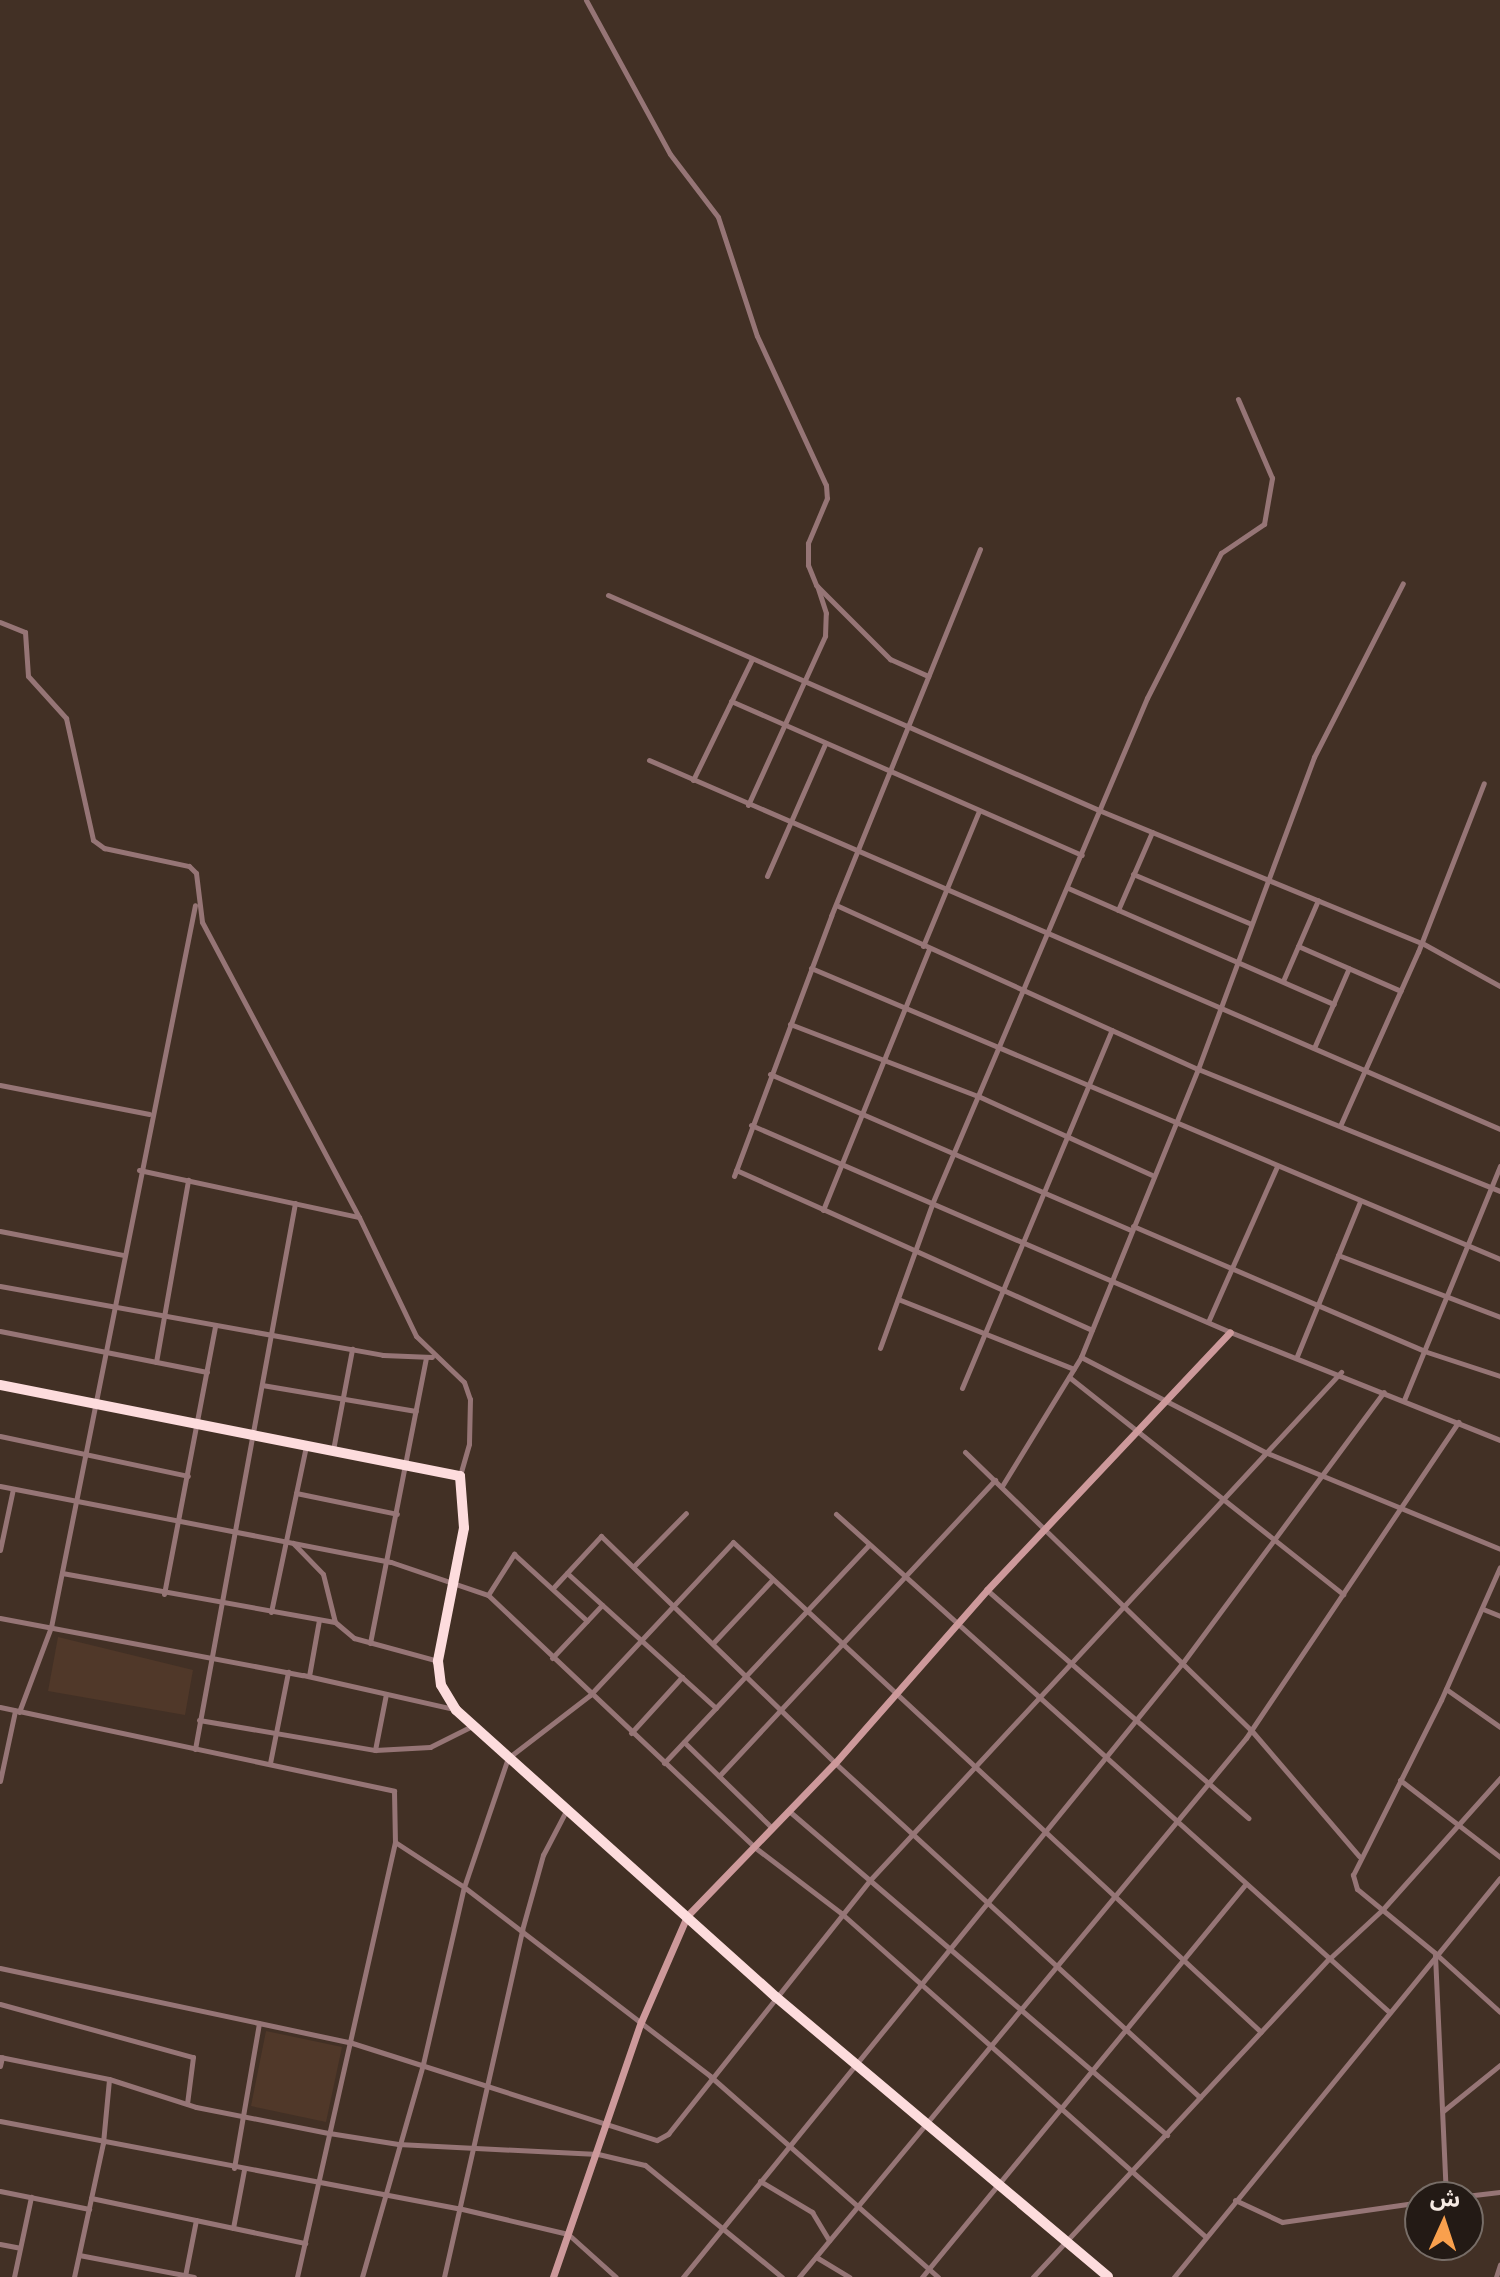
<!DOCTYPE html>
<html>
<head>
<meta charset="utf-8">
<style>
	body { margin:0 }
	#map { position:relative; width:1500px; height:2277px; overflow:hidden; background:#423025; font-family:Karla,"Noto Sans Arabic",sans-serif }
	div>[style] { position:absolute }
	[style*='--x'] { left:calc(var(--x)*1px); top:calc(var(--y)*1px); width:calc(var(--w)*1px); rotate:calc(var(--a)*1deg) }
	.built>* { inset:0; background:#503829 }
	.street>* { height:5px; margin:-2.5px; padding:0 2.5px; transform-origin:2.5px; border-radius:2.5px; background:#967576 }
	.secondary>* { height:7px; margin:-3.5px; padding:0 3.5px; transform-origin:3.5px; border-radius:3.5px; background:#cd999b }
	.highway>* { height:10px; margin:-5px; padding:0 5px; transform-origin:5px; border-radius:5px; background:#fddcdd }
	span { translate:-50% -50%; white-space:nowrap; text-align:center; line-height:1.15; -webkit-text-stroke:6px #231a15; paint-order:stroke }
	.north { position:absolute; left:1404px; top:2181px; width:80px; height:80px; box-sizing:border-box; background:#231a15; border:2px solid #776d67; border-radius:50%; rotate:3deg; font-size:22px; font-weight:700; line-height:32px; text-align:center; color:#f6eae3 }
	.north::after { content:''; display:block; margin:auto; width:28px; height:36px; background:#f9a04d; clip-path:polygon(50% 0,100% 100%,50% 72%,0 100%) }
</style>
</head>
<body>
<div id="map">
	<div class="built">
		<i style="clip-path:polygon(58px 1637px,193px 1670px,185px 1715px,48px 1691px)"></i>
		<i style="clip-path:polygon(266px 2031px,342px 2047px,326px 2122px,251px 2106px)"></i>
	</div>
	<div class="street">
		<i style="--x:586;--y:0;--w:175;--a:61.4"></i>
		<i style="--x:670;--y:154;--w:79;--a:52.7"></i>
		<i style="--x:718;--y:217;--w:125;--a:71.9"></i>
		<i style="--x:757;--y:336;--w:164;--a:65.2"></i>
		<i style="--x:826;--y:485;--w:13;--a:86"></i>
		<i style="--x:827;--y:498;--w:49;--a:112.9"></i>
		<i style="--x:808;--y:543;--w:22;--a:90"></i>
		<i style="--x:808;--y:565;--w:22;--a:68"></i>
		<i style="--x:816;--y:585;--w:105;--a:45"></i>
		<i style="--x:890;--y:659;--w:42;--a:24.1"></i>
		<i style="--x:608;--y:595;--w:538;--a:23.66"></i>
		<i style="--x:1101;--y:811;--w:347;--a:22.4"></i>
		<i style="--x:1422;--y:943;--w:89;--a:28.9"></i>
		<i style="--x:0;--y:622;--w:27;--a:22"></i>
		<i style="--x:25;--y:632;--w:44;--a:86.1"></i>
		<i style="--x:28;--y:676;--w:57;--a:47.9"></i>
		<i style="--x:66;--y:718;--w:125;--a:77.5"></i>
		<i style="--x:93;--y:840;--w:14;--a:36"></i>
		<i style="--x:104;--y:848;--w:87;--a:12"></i>
		<i style="--x:189;--y:866;--w:10;--a:45"></i>
		<i style="--x:196;--y:873;--w:49;--a:83"></i>
		<i style="--x:202;--y:922;--w:334;--a:62"></i>
		<i style="--x:359;--y:1217;--w:132;--a:64.4"></i>
		<i style="--x:416;--y:1336;--w:66;--a:43.8"></i>
		<i style="--x:464;--y:1382;--w:18;--a:71"></i>
		<i style="--x:470;--y:1399;--w:45;--a:91.3"></i>
		<i style="--x:469;--y:1444;--w:33;--a:106"></i>
		<i style="--x:731;--y:701;--w:383;--a:23.7"></i>
		<i style="--x:649;--y:760;--w:928;--a:23.44"></i>
		<i style="--x:693;--y:780;--w:135;--a:-64"></i>
		<i style="--x:748;--y:805;--w:186;--a:-65.5"></i>
		<i style="--x:825;--y:636;--w:23;--a:-88"></i>
		<i style="--x:826;--y:613;--w:28;--a:-108"></i>
		<i style="--x:1133;--y:874;--w:126;--a:22.9"></i>
		<i style="--x:767;--y:876;--w:144;--a:-66.3"></i>
		<i style="--x:1068;--y:888;--w:290;--a:23.6"></i>
		<i style="--x:836;--y:905;--w:397;--a:24.4"></i>
		<i style="--x:1198;--y:1069;--w:326;--a:22"></i>
		<i style="--x:1118;--y:910;--w:85;--a:-66.4"></i>
		<i style="--x:923;--y:946;--w:146;--a:-67.5"></i>
		<i style="--x:1298;--y:946;--w:112;--a:23.6"></i>
		<i style="--x:811;--y:968;--w:748;--a:22.9"></i>
		<i style="--x:1283;--y:981;--w:88;--a:-66.6"></i>
		<i style="--x:790;--y:1024;--w:201;--a:21"></i>
		<i style="--x:978;--y:1096;--w:191;--a:24.4"></i>
		<i style="--x:1314;--y:1048;--w:87;--a:-66.4"></i>
		<i style="--x:770;--y:1074;--w:393;--a:23.4"></i>
		<i style="--x:0;--y:1085;--w:152;--a:11"></i>
		<i style="--x:751;--y:1125;--w:522;--a:23.37"></i>
		<i style="--x:1230;--y:1332;--w:291;--a:21.8"></i>
		<i style="--x:1340;--y:1126;--w:191;--a:-65.9"></i>
		<i style="--x:1418;--y:952;--w:181;--a:-68.7"></i>
		<i style="--x:139;--y:1170;--w:225;--a:12.1"></i>
		<i style="--x:736;--y:1170;--w:390;--a:24.2"></i>
		<i style="--x:734;--y:1176;--w:278;--a:-69.5"></i>
		<i style="--x:831;--y:916;--w:396;--a:-67.9"></i>
		<i style="--x:823;--y:1210;--w:282;--a:-67.9"></i>
		<i style="--x:1133;--y:1226;--w:317;--a:23.2"></i>
		<i style="--x:1424;--y:1351;--w:80;--a:18.2"></i>
		<i style="--x:0;--y:1231;--w:125;--a:11"></i>
		<i style="--x:1338;--y:1255;--w:173;--a:20.9"></i>
		<i style="--x:0;--y:1286;--w:389;--a:10.2"></i>
		<i style="--x:383;--y:1355;--w:49;--a:2.3"></i>
		<i style="--x:898;--y:1299;--w:189;--a:21.7"></i>
		<i style="--x:1208;--y:1322;--w:171;--a:-66.1"></i>
		<i style="--x:0;--y:1331;--w:211;--a:11.2"></i>
		<i style="--x:880;--y:1348;--w:153;--a:-70.1"></i>
		<i style="--x:932;--y:1204;--w:550;--a:-66.98"></i>
		<i style="--x:1147;--y:698;--w:163;--a:-63"></i>
		<i style="--x:1221;--y:553;--w:52;--a:-34"></i>
		<i style="--x:1264;--y:524;--w:47;--a:-80.1"></i>
		<i style="--x:1272;--y:478;--w:86;--a:-113.3"></i>
		<i style="--x:1297;--y:1356;--w:166;--a:-67.8"></i>
		<i style="--x:1081;--y:1357;--w:207;--a:27.3"></i>
		<i style="--x:1265;--y:1452;--w:254;--a:22.4"></i>
		<i style="--x:156;--y:1362;--w:185;--a:-80"></i>
		<i style="--x:1069;--y:1377;--w:350;--a:38.4"></i>
		<i style="--x:262;--y:1385;--w:156;--a:9.6"></i>
		<i style="--x:962;--y:1388;--w:388;--a:-67.3"></i>
		<i style="--x:1404;--y:1400;--w:253;--a:-67.7"></i>
		<i style="--x:0;--y:1436;--w:192;--a:12"></i>
		<i style="--x:333;--y:1450;--w:103;--a:-79.3"></i>
		<i style="--x:965;--y:1452;--w:399;--a:44.2"></i>
		<i style="--x:1251;--y:1730;--w:166;--a:49.4"></i>
		<i style="--x:0;--y:1486;--w:398;--a:11"></i>
		<i style="--x:391;--y:1562;--w:102;--a:18.8"></i>
		<i style="--x:488;--y:1595;--w:365;--a:43.4"></i>
		<i style="--x:753;--y:1846;--w:111;--a:37.3"></i>
		<i style="--x:841;--y:1913;--w:487;--a:41.6"></i>
		<i style="--x:1002;--y:1486;--w:151;--a:-58.5"></i>
		<i style="--x:1081;--y:1357;--w:311;--a:-67.9"></i>
		<i style="--x:1198;--y:1069;--w:333;--a:-69.6"></i>
		<i style="--x:1314;--y:757;--w:195;--a:-62.9"></i>
		<i style="--x:296;--y:1493;--w:103;--a:11.7"></i>
		<i style="--x:836;--y:1514;--w:743;--a:42"></i>
		<i style="--x:293;--y:1543;--w:43;--a:45.9"></i>
		<i style="--x:323;--y:1574;--w:49;--a:76"></i>
		<i style="--x:335;--y:1622;--w:25;--a:40"></i>
		<i style="--x:354;--y:1638;--w:87;--a:15.3"></i>
		<i style="--x:0;--y:1550;--w:62;--a:-78"></i>
		<i style="--x:634;--y:1566;--w:74;--a:-45.5"></i>
		<i style="--x:62;--y:1573;--w:277;--a:10.2"></i>
		<i style="--x:567;--y:1573;--w:201;--a:42.2"></i>
		<i style="--x:553;--y:1588;--w:71;--a:-47.3"></i>
		<i style="--x:601;--y:1536;--w:326;--a:44.1"></i>
		<i style="--x:835;--y:1763;--w:495;--a:42.5"></i>
		<i style="--x:987;--y:1590;--w:347;--a:41.1"></i>
		<i style="--x:164;--y:1594;--w:273;--a:-79.2"></i>
		<i style="--x:488;--y:1595;--w:49;--a:-57.6"></i>
		<i style="--x:514;--y:1554;--w:99;--a:42.5"></i>
		<i style="--x:1483;--y:1609;--w:18;--a:22"></i>
		<i style="--x:271;--y:1612;--w:170;--a:-78.1"></i>
		<i style="--x:0;--y:1618;--w:308;--a:10.7"></i>
		<i style="--x:303;--y:1675;--w:155;--a:12.7"></i>
		<i style="--x:714;--y:1642;--w:85;--a:-46.9"></i>
		<i style="--x:370;--y:1643;--w:291;--a:-78.9"></i>
		<i style="--x:552;--y:1658;--w:73;--a:-46.7"></i>
		<i style="--x:309;--y:1676;--w:57;--a:-79.9"></i>
		<i style="--x:1446;--y:1689;--w:66;--a:35.1"></i>
		<i style="--x:0;--y:1707;--w:403;--a:12"></i>
		<i style="--x:394;--y:1791;--w:51;--a:88.9"></i>
		<i style="--x:395;--y:1842;--w:446;--a:102.7"></i>
		<i style="--x:19;--y:1712;--w:91;--a:-69.4"></i>
		<i style="--x:51;--y:1627;--w:736;--a:-78.72"></i>
		<i style="--x:199;--y:1720;--w:179;--a:9.7"></i>
		<i style="--x:375;--y:1750;--w:55;--a:-3.1"></i>
		<i style="--x:430;--y:1747;--w:47;--a:-26.6"></i>
		<i style="--x:631;--y:1733;--w:76;--a:-47.7"></i>
		<i style="--x:684;--y:1742;--w:122;--a:44.3"></i>
		<i style="--x:195;--y:1749;--w:555;--a:-79.62"></i>
		<i style="--x:375;--y:1750;--w:57;--a:-78.9"></i>
		<i style="--x:270;--y:1763;--w:93;--a:-78.8"></i>
		<i style="--x:664;--y:1763;--w:299;--a:-46.8"></i>
		<i style="--x:719;--y:1776;--w:405;--a:-47"></i>
		<i style="--x:1400;--y:1780;--w:126;--a:37.6"></i>
		<i style="--x:0;--y:1781;--w:72;--a:-77.9"></i>
		<i style="--x:789;--y:1811;--w:498;--a:40.6"></i>
		<i style="--x:395;--y:1842;--w:82;--a:33.1"></i>
		<i style="--x:464;--y:1887;--w:310;--a:37.5"></i>
		<i style="--x:710;--y:2076;--w:304;--a:41.4"></i>
		<i style="--x:1436;--y:1954;--w:86;--a:42.2"></i>
		<i style="--x:0;--y:1968;--w:357;--a:12"></i>
		<i style="--x:349;--y:2042;--w:323;--a:17.7"></i>
		<i style="--x:657;--y:2140;--w:13;--a:-29"></i>
		<i style="--x:668;--y:2134;--w:325;--a:-51.5"></i>
		<i style="--x:870;--y:1880;--w:693;--a:-47.16"></i>
		<i style="--x:0;--y:2004;--w:200;--a:15.4"></i>
		<i style="--x:193;--y:2057;--w:47;--a:97.3"></i>
		<i style="--x:0;--y:2057;--w:111;--a:11.4"></i>
		<i style="--x:109;--y:2079;--w:91;--a:17.8"></i>
		<i style="--x:196;--y:2107;--w:136;--a:11.1"></i>
		<i style="--x:329;--y:2133;--w:70;--a:9.1"></i>
		<i style="--x:398;--y:2144;--w:200;--a:2.9"></i>
		<i style="--x:598;--y:2154;--w:48;--a:13.2"></i>
		<i style="--x:645;--y:2165;--w:177;--a:39.3"></i>
		<i style="--x:0;--y:2066;--w:9;--a:-77"></i>
		<i style="--x:1443;--y:2111;--w:73;--a:-38.9"></i>
		<i style="--x:0;--y:2121;--w:466;--a:10.8"></i>
		<i style="--x:458;--y:2208;--w:113;--a:13.3"></i>
		<i style="--x:568;--y:2234;--w:64;--a:41.9"></i>
		<i style="--x:234;--y:2168;--w:147;--a:-80.2"></i>
		<i style="--x:760;--y:2181;--w:61;--a:30.8"></i>
		<i style="--x:812;--y:2212;--w:33;--a:59"></i>
		<i style="--x:0;--y:2191;--w:91;--a:11.4"></i>
		<i style="--x:1446;--y:2197;--w:244;--a:-92.6"></i>
		<i style="--x:1435;--y:1953;--w:101;--a:-140.6"></i>
		<i style="--x:1357;--y:1889;--w:15;--a:-106"></i>
		<i style="--x:1353;--y:1875;--w:196;--a:-63.3"></i>
		<i style="--x:1441;--y:1700;--w:145;--a:-66.1"></i>
		<i style="--x:1457;--y:2197;--w:43;--a:-6.6"></i>
		<i style="--x:91;--y:2198;--w:219;--a:11.9"></i>
		<i style="--x:1235;--y:2200;--w:52;--a:25.1"></i>
		<i style="--x:1282;--y:2222;--w:139;--a:-8.2"></i>
		<i style="--x:233;--y:2228;--w:59;--a:-79.3"></i>
		<i style="--x:0;--y:2244;--w:20;--a:11"></i>
		<i style="--x:79;--y:2255;--w:117;--a:10.8"></i>
		<i style="--x:816;--y:2257;--w:39;--a:31"></i>
		<i style="--x:185;--y:2276;--w:57;--a:-78.9"></i>
		<i style="--x:14;--y:2277;--w:82;--a:-78"></i>
		<i style="--x:74;--y:2277;--w:137;--a:-77.8"></i>
		<i style="--x:103;--y:2143;--w:64;--a:-84.6"></i>
		<i style="--x:362;--y:2277;--w:222;--a:-74"></i>
		<i style="--x:423;--y:2064;--w:182;--a:-77"></i>
		<i style="--x:464;--y:1887;--w:136;--a:-71.2"></i>
		<i style="--x:508;--y:1758;--w:103;--a:-37.5"></i>
		<i style="--x:590;--y:1695;--w:209;--a:-46.9"></i>
		<i style="--x:733;--y:1542;--w:720;--a:42.86"></i>
		<i style="--x:444;--y:2277;--w:356;--a:-77.3"></i>
		<i style="--x:522;--y:1930;--w:78;--a:-74.4"></i>
		<i style="--x:543;--y:1855;--w:50;--a:-62.4"></i>
		<i style="--x:683;--y:2277;--w:794;--a:-50.88"></i>
		<i style="--x:1184;--y:1661;--w:335;--a:-53.4"></i>
		<i style="--x:799;--y:2277;--w:700;--a:-50.33"></i>
		<i style="--x:1246;--y:1738;--w:381;--a:-56.1"></i>
		<i style="--x:922;--y:2277;--w:507;--a:-50.53"></i>
		<i style="--x:1033;--y:2277;--w:434;--a:-47.1"></i>
		<i style="--x:1329;--y:1959;--w:74;--a:-42.8"></i>
		<i style="--x:1383;--y:1909;--w:176;--a:-48.2"></i>
		<i style="--x:1174;--y:2277;--w:515;--a:-50.75"></i>
		<i style="--x:1496;--y:2277;--w:13;--a:-72"></i>
	</div>
	<div class="secondary">
		<i style="--x:553;--y:2277;--w:270;--a:-71"></i>
		<i style="--x:641;--y:2022;--w:116;--a:-66.5"></i>
		<i style="--x:687;--y:1916;--w:213;--a:-46"></i>
		<i style="--x:835;--y:1763;--w:230;--a:-48.7"></i>
		<i style="--x:987;--y:1590;--w:354;--a:-46.7"></i>
	</div>
	<div class="highway">
		<i style="--x:0;--y:1385;--w:469;--a:11.2"></i>
		<i style="--x:460;--y:1476;--w:52;--a:85.6"></i>
		<i style="--x:464;--y:1528;--w:136;--a:101.1"></i>
		<i style="--x:438;--y:1661;--w:24;--a:83"></i>
		<i style="--x:441;--y:1685;--w:29;--a:59"></i>
		<i style="--x:456;--y:1710;--w:430;--a:41.9"></i>
		<i style="--x:776;--y:1997;--w:434;--a:40.1"></i>
	</div>
	<div class="north">ش</div>
</div>
</body>
</html>
